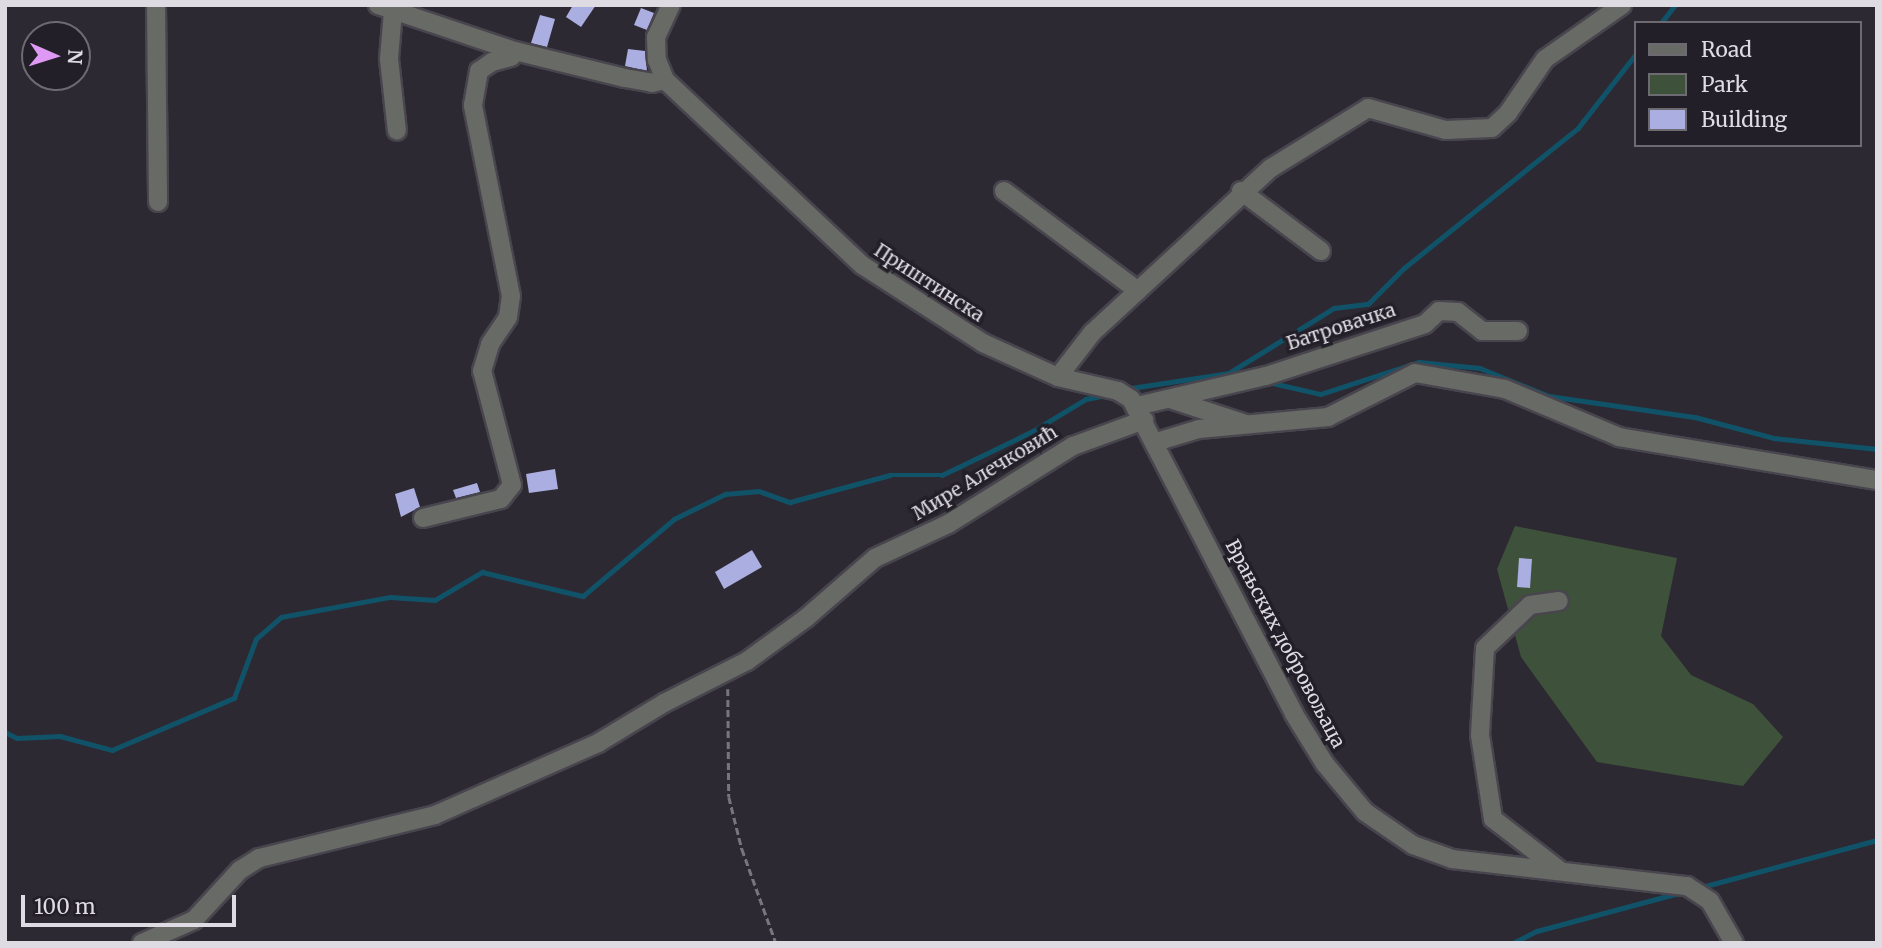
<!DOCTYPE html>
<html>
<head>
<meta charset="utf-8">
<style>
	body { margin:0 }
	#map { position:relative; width:1882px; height:948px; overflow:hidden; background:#2d2932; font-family:Merriweather,serif }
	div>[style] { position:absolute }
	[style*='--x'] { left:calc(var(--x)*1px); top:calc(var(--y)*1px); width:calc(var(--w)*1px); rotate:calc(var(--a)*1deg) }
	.green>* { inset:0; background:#3e513a }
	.stream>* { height:4.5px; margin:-2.25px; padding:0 2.25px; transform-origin:2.25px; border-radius:2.25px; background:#105368 }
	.building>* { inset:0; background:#aaaee0 }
	.path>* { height:2.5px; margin-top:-1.25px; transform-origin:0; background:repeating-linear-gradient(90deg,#78757d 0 7px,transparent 0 10.5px) }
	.roads { filter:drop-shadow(2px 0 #49454e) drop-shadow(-2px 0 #49454e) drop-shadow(0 2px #49454e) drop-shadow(0 -2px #49454e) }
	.minor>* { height:18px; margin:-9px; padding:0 9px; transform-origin:9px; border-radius:9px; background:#676a65 }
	span { translate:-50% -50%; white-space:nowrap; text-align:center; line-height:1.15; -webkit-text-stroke:7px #231f28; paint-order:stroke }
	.street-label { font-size:19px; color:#dedbe2 }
	.frame { position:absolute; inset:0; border:7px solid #dedbe2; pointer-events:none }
	.legend { position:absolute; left:1634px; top:21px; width:228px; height:126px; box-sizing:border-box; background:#231f28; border:2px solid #6e6a72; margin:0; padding:9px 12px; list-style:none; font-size:21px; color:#dedbe2 }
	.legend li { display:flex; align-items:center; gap:14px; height:35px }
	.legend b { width:35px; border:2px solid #6e6a72 }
	.north { position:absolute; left:21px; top:21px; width:70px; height:70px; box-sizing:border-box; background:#231f28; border:2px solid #6e6a72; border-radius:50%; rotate:93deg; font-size:19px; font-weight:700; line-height:28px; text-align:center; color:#dedbe2 }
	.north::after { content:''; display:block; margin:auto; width:24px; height:32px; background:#dd99f3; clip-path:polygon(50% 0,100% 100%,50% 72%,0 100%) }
	.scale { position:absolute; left:21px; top:895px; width:215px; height:32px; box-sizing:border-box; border:4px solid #dedbe2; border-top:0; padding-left:9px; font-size:21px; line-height:24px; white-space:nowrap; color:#dedbe2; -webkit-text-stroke:5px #231f28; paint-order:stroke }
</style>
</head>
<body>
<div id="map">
	<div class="green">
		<i style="clip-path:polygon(1515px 526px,1677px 558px,1661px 636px,1691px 675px,1753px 704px,1783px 737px,1743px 786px,1597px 762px,1521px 657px,1497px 569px)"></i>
	</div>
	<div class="stream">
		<i style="--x:1661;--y:23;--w:23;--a:-52"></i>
		<i style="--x:1229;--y:373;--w:10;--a:11"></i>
		<i style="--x:1268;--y:382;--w:54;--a:12.8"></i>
		<i style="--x:1321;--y:394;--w:103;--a:-18.1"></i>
		<i style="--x:1419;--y:362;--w:61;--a:5.6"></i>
		<i style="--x:1480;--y:368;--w:74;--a:22.1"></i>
		<i style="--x:1549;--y:396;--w:148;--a:8.2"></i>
		<i style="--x:1695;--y:417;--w:82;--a:14.9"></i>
		<i style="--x:1774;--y:438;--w:104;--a:6.1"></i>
		<i style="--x:1125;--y:389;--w:105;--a:-8.7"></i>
		<i style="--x:1229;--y:373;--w:123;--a:-31.8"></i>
		<i style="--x:1334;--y:308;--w:34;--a:-7"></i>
		<i style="--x:1368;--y:304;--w:51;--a:-45"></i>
		<i style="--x:1404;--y:268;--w:223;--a:-38.8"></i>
		<i style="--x:1578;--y:128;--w:93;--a:-52"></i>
		<i style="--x:5;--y:732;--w:13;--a:27"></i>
		<i style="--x:17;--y:738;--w:43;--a:-2.7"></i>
		<i style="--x:60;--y:736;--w:54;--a:15.1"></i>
		<i style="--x:112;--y:750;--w:133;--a:-23.1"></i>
		<i style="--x:234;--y:698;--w:63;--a:-69.6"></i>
		<i style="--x:256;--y:639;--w:33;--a:-41"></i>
		<i style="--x:281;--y:617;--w:111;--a:-10.4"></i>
		<i style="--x:390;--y:597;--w:45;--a:3.8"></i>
		<i style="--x:435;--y:600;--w:55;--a:-30.8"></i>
		<i style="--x:482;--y:572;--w:104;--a:13.4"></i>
		<i style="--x:583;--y:596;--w:119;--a:-40.2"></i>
		<i style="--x:674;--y:519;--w:57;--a:-26.1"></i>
		<i style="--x:725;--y:494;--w:34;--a:-5"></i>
		<i style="--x:759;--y:491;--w:33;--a:20"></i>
		<i style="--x:790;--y:502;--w:104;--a:-15.1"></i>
		<i style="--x:890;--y:475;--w:52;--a:0"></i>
		<i style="--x:942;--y:475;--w:101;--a:-25.8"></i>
		<i style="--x:1033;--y:431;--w:62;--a:-31.1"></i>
		<i style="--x:1086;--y:399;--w:15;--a:-11"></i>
		<i style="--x:1698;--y:888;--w:185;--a:-15"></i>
		<i style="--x:1513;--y:943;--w:27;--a:-27"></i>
		<i style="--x:1537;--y:931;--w:151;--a:-15"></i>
	</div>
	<div class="building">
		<i style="clip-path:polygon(573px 5px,596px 5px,581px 27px,566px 17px)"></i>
		<i style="clip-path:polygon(641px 8px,654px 13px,647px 30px,634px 25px)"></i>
		<i style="clip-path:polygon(540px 15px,555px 19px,547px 47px,531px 43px)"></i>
		<i style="clip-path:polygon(628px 49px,645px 51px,647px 71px,625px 66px)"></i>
		<i style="clip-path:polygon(555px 469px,558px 489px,529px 493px,526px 474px)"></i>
		<i style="clip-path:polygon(477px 483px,480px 492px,456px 498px,453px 490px)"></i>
		<i style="clip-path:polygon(414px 488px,420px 507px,401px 517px,395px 494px)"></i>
		<i style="clip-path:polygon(752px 550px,762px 567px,724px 589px,715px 572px)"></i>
		<i style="clip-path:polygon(1519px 558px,1532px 559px,1530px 588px,1517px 587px)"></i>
	</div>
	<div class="path">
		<i style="--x:728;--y:689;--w:108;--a:89.5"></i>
		<i style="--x:729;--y:797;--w:54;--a:76"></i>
		<i style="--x:742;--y:849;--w:100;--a:70.1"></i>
	</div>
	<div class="roads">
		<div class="minor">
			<i style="--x:156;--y:5;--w:197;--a:89.4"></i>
			<i style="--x:378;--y:5;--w:145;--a:18.6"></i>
			<i style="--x:515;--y:51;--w:113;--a:13.8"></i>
			<i style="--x:625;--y:78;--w:27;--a:10"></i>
			<i style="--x:652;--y:83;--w:13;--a:-13"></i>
			<i style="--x:671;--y:5;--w:35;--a:115"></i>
			<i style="--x:656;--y:37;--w:23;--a:88"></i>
			<i style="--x:657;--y:60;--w:22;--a:68"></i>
			<i style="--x:665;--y:80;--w:270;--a:43.2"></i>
			<i style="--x:862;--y:265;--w:144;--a:32.8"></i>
			<i style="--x:983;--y:343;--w:82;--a:24.4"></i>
			<i style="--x:1058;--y:377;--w:62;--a:13.1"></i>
			<i style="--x:1118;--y:391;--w:15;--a:32"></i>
			<i style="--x:1131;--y:399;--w:355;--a:62.6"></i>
			<i style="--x:1294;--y:714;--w:59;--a:58.2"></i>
			<i style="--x:1325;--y:764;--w:62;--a:50.2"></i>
			<i style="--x:1365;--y:812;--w:58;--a:34.5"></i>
			<i style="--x:1413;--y:845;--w:41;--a:19.7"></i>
			<i style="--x:1452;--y:859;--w:237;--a:6.6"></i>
			<i style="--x:1687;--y:886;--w:27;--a:33"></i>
			<i style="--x:1710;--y:901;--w:48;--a:60.3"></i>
			<i style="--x:393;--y:11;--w:48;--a:94.8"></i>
			<i style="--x:389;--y:59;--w:72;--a:83.7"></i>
			<i style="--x:1004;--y:191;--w:167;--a:36.7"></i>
			<i style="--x:1241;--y:191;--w:100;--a:36.9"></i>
			<i style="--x:1058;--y:377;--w:56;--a:-52.3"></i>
			<i style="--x:1092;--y:333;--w:243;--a:-42.7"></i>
			<i style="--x:1271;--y:168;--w:114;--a:-31.7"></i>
			<i style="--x:1368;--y:108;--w:81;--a:15.8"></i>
			<i style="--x:1446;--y:130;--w:46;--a:-2.5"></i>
			<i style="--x:1492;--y:128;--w:22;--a:-43"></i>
			<i style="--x:1508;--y:113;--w:65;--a:-55.6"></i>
			<i style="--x:1545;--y:59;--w:94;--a:-35"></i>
			<i style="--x:1173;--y:400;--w:77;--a:18.2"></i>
			<i style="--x:1137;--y:406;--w:132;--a:-13.1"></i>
			<i style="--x:1266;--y:376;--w:167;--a:-18.1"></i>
			<i style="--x:1425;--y:324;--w:19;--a:-43"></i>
			<i style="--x:1439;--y:311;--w:19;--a:3"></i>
			<i style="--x:1458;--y:312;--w:31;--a:38"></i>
			<i style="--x:1482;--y:331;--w:36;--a:0"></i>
			<i style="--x:1156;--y:442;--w:45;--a:-16.8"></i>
			<i style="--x:1199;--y:429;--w:130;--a:-5.3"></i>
			<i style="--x:1328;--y:417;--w:97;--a:-26.8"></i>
			<i style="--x:1415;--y:373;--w:91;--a:10.1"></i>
			<i style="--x:1505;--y:389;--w:124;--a:22.8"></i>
			<i style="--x:1619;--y:437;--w:262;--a:9.5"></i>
			<i style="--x:423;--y:518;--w:80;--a:-13.7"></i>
			<i style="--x:501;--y:499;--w:18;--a:-52"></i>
			<i style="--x:512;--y:485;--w:118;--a:-104.7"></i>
			<i style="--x:482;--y:371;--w:28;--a:-73"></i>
			<i style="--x:490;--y:344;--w:32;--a:-56"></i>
			<i style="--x:508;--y:317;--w:21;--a:-82"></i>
			<i style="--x:511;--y:296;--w:195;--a:-101.3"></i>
			<i style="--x:473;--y:105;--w:35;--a:-80"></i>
			<i style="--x:479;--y:71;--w:16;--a:-35"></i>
			<i style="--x:492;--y:62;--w:20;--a:-15"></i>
			<i style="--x:511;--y:57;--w:7;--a:-56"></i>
			<i style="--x:1558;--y:869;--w:82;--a:-142.4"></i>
			<i style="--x:1493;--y:819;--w:85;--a:-98.8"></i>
			<i style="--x:1480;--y:735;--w:87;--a:-86.7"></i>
			<i style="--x:1485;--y:648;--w:62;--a:-43.7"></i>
			<i style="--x:1530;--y:605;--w:29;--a:-8"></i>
			<i style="--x:142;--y:943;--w:57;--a:-23.9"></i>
			<i style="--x:194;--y:920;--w:68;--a:-47.4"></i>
			<i style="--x:240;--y:870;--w:22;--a:-32"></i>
			<i style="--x:259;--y:858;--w:181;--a:-13.7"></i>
			<i style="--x:435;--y:815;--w:178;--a:-23.8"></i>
			<i style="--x:598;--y:743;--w:77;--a:-31.2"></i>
			<i style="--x:664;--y:703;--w:93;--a:-26.8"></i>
			<i style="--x:747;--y:661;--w:73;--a:-36.1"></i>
			<i style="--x:806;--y:618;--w:91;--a:-41"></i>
			<i style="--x:875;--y:558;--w:81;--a:-25"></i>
			<i style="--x:948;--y:524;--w:147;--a:-32"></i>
			<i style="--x:1073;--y:446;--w:76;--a:-20.1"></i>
		</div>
	</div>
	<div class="street-label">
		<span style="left:929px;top:283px;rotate:33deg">Приштинска</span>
		<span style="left:1341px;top:327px;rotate:-18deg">Батровачка</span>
		<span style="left:985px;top:473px;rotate:-31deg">Мире Алечковић</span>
		<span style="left:1285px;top:644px;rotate:62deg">Врањских добровољаца</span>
	</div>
	<div class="frame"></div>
	<ul class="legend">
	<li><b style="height:9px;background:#676a65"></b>Road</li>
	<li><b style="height:19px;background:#3e513a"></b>Park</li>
	<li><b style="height:19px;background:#aaaee0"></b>Building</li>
	</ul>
	<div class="north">N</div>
	<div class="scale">100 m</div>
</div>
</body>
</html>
